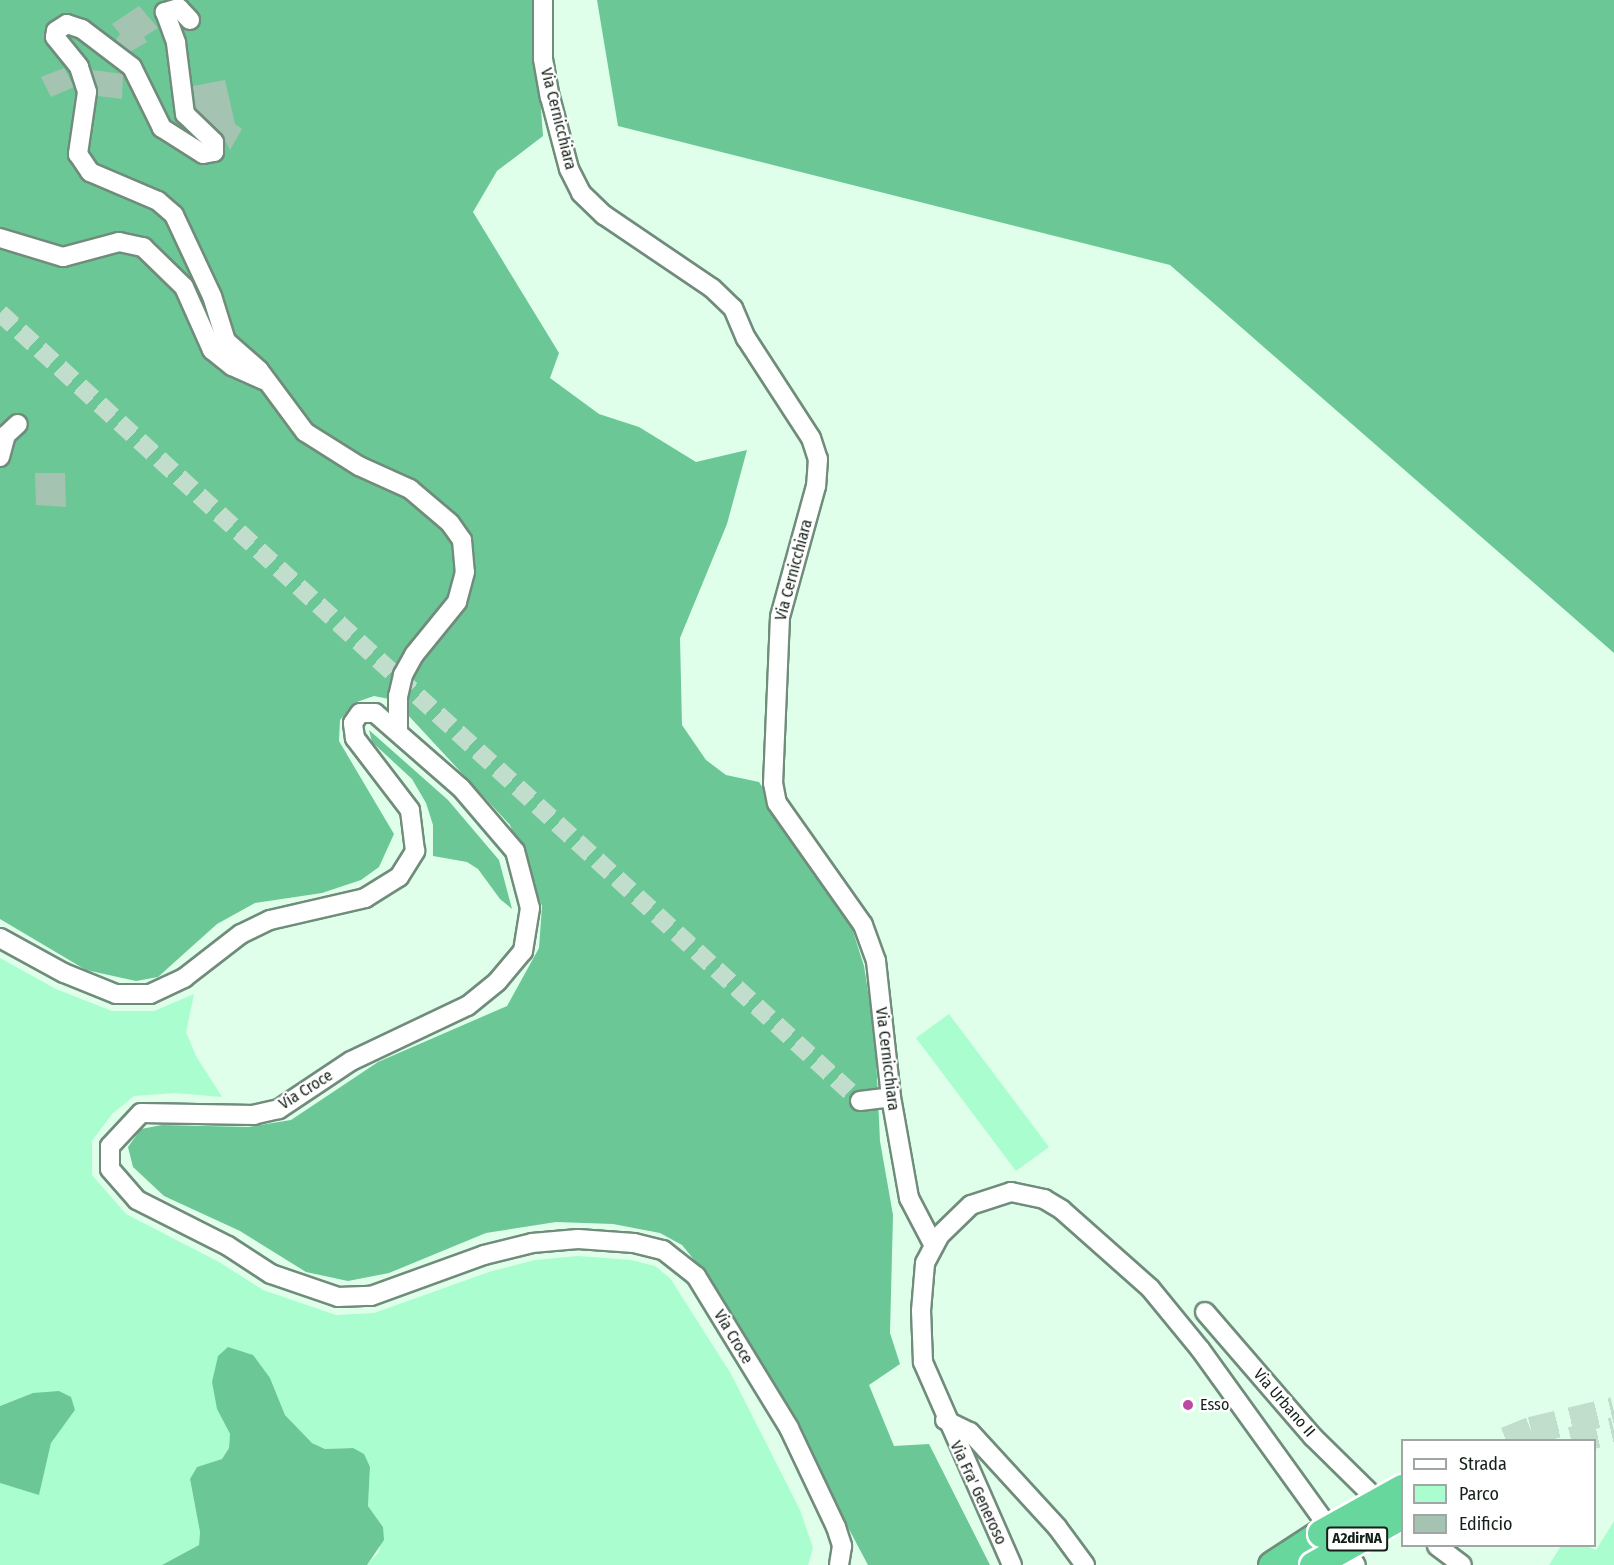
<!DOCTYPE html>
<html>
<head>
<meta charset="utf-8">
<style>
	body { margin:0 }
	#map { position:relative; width:1614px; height:1565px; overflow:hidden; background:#dfffeb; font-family:"Fira Sans Condensed",sans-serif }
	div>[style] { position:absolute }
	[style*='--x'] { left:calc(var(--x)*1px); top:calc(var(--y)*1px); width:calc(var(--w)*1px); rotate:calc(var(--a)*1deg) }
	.green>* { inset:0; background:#aafdce }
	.forest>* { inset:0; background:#6bc896 }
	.building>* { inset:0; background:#a5c3b1 }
	.minor-tunnel>* { height:18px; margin-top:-9px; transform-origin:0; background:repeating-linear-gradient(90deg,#c1ddcb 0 18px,transparent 0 27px) }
	.highway-tunnel>* { height:27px; margin-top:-13.5px; transform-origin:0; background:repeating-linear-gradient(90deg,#c1ddcb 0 27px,transparent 0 41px) }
	.roads { filter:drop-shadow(2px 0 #708c7b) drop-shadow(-2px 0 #708c7b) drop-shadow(0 2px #708c7b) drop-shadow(0 -2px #708c7b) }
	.minor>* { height:18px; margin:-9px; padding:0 9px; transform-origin:9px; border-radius:9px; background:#fff }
	.highway>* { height:27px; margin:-13.5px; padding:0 13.5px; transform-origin:13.5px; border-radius:13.5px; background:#67d79d }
	.bridges { filter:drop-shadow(2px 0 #fff) drop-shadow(-2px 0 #fff) drop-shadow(0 2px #fff) drop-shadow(0 -2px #fff) }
	.highway-bridge>* { height:27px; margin:-13.5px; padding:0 13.5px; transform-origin:13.5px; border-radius:13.5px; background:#67d79d }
	.dots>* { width:16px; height:16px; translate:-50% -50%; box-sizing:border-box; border:3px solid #fff; border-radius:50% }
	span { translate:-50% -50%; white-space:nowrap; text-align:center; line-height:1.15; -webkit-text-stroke:4.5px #fff; paint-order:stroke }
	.shield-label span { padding:2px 4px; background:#fff; border:2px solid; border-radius:4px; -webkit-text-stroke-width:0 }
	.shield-label { font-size:15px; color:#141f18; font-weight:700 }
	.street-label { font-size:16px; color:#141f18 }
	.poi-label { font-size:16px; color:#141f18 }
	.left { translate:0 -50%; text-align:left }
	.legend { position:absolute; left:1401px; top:1439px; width:195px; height:108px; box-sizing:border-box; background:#fff; border:2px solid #a1a5a3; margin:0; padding:8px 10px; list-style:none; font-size:18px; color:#141f18 }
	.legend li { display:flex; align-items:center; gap:12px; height:30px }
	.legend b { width:30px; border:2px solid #a1a5a3 }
</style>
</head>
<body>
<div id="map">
	<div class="green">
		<i style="clip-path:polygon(0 958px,56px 989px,112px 1011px,154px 1011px,194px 994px,186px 1032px,196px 1056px,222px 1097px,175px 1093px,134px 1096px,112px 1114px,92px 1141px,92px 1175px,126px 1214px,219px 1262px,263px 1290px,336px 1315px,374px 1313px,489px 1272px,535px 1260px,578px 1256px,631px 1260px,655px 1266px,670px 1278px,731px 1374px,800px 1510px,813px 1548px,808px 1565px,367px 1565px,379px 1552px,383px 1527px,368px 1506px,370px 1467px,353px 1448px,325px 1449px,312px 1443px,285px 1415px,270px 1378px,217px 1409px,230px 1434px,229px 1448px,222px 1459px,197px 1467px,190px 1479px,200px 1532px,199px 1545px,162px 1565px,0 1565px,0 1483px,39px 1494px,51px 1443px,75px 1410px,33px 1393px,0 1406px)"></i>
		<i style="clip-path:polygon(949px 1014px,1049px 1147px,1016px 1171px,916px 1038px)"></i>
		<i style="clip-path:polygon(1614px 1521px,1614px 1565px,1549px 1565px,1561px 1546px,1587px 1546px,1596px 1550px)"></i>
	</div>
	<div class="forest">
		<i style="clip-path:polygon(0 0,537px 0,534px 15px,543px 136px,497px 171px,473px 212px,559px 353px,550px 378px,599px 414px,639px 427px,696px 462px,747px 450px,727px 524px,680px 638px,682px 725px,706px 760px,726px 775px,759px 782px,851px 925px,864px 966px,875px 1035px,880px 1141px,893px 1215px,890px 1333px,900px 1364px,869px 1385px,894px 1446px,929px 1444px,990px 1565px,868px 1565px,774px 1388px,699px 1266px,682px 1245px,660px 1233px,613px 1224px,556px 1222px,486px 1233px,389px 1273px,348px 1281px,306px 1272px,240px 1231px,164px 1196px,133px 1167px,128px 1147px,141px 1129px,162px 1125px,248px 1127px,291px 1120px,378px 1062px,507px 1006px,539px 948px,542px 906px,510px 825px,394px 700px,374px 696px,354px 703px,340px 720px,339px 741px,394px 834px,379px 867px,361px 880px,322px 893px,255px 903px,217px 924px,158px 977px,136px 981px,86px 970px,0 919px)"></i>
		<i style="clip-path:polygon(597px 0,1614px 0,1614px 653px,1170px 265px,618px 126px)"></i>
		<i style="clip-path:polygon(369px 730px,448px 800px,499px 860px,512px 909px,500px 899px,478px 869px,467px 862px,433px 856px,433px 825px,426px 803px,412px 779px,372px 742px)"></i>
		<i style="clip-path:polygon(228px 1347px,253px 1355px,270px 1378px,285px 1415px,312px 1443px,325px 1449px,353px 1448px,364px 1454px,370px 1467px,368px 1506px,383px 1527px,384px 1540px,367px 1565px,162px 1565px,199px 1545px,200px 1532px,190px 1479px,197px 1467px,222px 1459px,229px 1448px,230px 1434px,217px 1409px,212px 1382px,218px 1356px)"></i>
		<i style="clip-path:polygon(59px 1391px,71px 1397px,75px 1410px,51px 1443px,39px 1495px,0 1483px,0 1406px,33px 1393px)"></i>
	</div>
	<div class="building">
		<i style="clip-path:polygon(139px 6px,158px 28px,144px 37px,147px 42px,130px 52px,116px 40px,120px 34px,112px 24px)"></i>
		<i style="clip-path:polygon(64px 68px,74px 87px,51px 97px,41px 77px)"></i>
		<i style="clip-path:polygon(92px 70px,123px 74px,122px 99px,98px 96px)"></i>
		<i style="clip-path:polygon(225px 80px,235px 124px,242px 129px,230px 150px,222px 134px,196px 109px,193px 86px)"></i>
		<i style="clip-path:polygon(35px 473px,65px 473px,66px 507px,36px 505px)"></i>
	</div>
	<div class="minor-tunnel">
		<i style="--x:0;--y:313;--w:1166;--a:42.5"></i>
	</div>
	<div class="highway-tunnel">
		<i style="--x:1506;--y:1440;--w:27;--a:-22"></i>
		<i style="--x:1531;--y:1430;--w:85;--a:-13.5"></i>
		<i style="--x:1571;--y:1440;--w:44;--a:-13.1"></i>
	</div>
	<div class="roads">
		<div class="minor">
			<i style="--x:543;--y:0;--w:59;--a:90"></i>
			<i style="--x:543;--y:59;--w:39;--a:80"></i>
			<i style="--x:550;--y:97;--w:74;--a:75.2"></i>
			<i style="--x:569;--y:169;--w:27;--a:63"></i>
			<i style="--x:581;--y:193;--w:32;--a:44"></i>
			<i style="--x:604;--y:215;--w:130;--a:34.1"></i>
			<i style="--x:712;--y:288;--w:29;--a:44"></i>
			<i style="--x:733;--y:308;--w:33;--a:67"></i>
			<i style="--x:746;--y:338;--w:119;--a:57"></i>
			<i style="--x:811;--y:438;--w:22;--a:72"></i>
			<i style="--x:818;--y:459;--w:27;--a:94"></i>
			<i style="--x:816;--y:486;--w:136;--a:105.4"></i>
			<i style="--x:780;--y:617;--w:166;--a:92.4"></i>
			<i style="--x:773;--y:783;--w:20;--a:79"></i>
			<i style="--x:777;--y:803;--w:149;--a:54.8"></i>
			<i style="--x:863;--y:925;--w:38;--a:70"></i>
			<i style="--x:876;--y:961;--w:137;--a:83.7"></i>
			<i style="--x:891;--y:1097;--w:103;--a:79.9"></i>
			<i style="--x:909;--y:1198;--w:52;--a:62.4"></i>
			<i style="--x:190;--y:20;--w:16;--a:-133"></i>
			<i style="--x:179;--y:8;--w:15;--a:164"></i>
			<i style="--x:165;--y:12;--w:33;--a:70"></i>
			<i style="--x:176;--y:43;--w:72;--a:82.8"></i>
			<i style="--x:185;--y:114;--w:40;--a:44"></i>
			<i style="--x:214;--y:142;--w:10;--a:90"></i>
			<i style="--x:214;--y:152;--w:11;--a:170"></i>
			<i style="--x:203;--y:154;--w:49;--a:-147.6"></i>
			<i style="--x:162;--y:128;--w:68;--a:-116.2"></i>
			<i style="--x:132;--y:67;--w:63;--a:-142.8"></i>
			<i style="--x:82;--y:29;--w:16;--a:-162"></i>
			<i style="--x:67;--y:24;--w:13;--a:148"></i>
			<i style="--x:56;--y:31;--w:6;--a:99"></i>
			<i style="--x:55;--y:37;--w:38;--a:51"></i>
			<i style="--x:79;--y:67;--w:26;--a:72"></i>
			<i style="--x:87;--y:92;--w:63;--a:98.3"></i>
			<i style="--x:78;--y:154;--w:22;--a:56"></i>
			<i style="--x:90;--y:172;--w:74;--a:23.1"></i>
			<i style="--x:158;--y:201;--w:21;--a:41"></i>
			<i style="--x:174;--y:215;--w:89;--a:64.9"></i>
			<i style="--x:212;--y:296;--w:47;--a:72.7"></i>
			<i style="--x:226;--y:341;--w:44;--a:41.3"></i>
			<i style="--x:259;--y:370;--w:77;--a:53.4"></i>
			<i style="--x:305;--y:432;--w:64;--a:32.2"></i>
			<i style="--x:359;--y:466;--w:56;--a:24.3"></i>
			<i style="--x:410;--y:489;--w:52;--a:40.4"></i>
			<i style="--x:450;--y:523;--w:21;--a:55"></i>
			<i style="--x:462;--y:540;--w:32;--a:85"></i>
			<i style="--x:465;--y:572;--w:31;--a:105"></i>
			<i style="--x:457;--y:602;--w:68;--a:129.1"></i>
			<i style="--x:414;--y:655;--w:23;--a:119"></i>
			<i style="--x:403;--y:675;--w:22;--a:103"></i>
			<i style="--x:398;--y:696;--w:34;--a:90"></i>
			<i style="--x:0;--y:238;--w:66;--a:16.8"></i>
			<i style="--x:63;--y:257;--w:58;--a:-15"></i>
			<i style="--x:119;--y:242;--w:25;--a:12"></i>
			<i style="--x:143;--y:247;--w:57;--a:44.3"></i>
			<i style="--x:184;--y:287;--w:69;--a:66"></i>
			<i style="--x:212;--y:350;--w:26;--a:39"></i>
			<i style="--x:232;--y:366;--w:35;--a:24"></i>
			<i style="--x:0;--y:457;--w:23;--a:-75"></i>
			<i style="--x:6;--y:435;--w:16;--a:-43"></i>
			<i style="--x:0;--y:938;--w:73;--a:28.7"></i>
			<i style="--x:64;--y:973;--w:56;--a:22"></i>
			<i style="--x:116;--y:994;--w:34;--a:0"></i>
			<i style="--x:150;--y:994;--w:38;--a:-25"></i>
			<i style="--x:184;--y:978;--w:72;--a:-37.7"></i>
			<i style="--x:241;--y:934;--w:32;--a:-26"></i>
			<i style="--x:270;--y:920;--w:98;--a:-13"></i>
			<i style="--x:365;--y:898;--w:40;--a:-32"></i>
			<i style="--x:399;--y:877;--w:31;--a:-58"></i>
			<i style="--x:415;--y:851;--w:41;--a:-97"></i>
			<i style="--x:410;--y:810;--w:91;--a:-127.4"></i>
			<i style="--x:355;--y:738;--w:15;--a:-98"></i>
			<i style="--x:353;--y:723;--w:12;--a:-55"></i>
			<i style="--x:360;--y:713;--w:15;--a:0"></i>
			<i style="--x:375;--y:713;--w:114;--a:41.1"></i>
			<i style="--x:461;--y:788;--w:83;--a:49.4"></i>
			<i style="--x:515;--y:851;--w:59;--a:75.3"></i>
			<i style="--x:530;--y:908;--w:44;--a:99.2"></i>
			<i style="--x:523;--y:951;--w:40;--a:130"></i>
			<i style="--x:497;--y:982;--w:38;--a:141"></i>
			<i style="--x:467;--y:1006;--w:128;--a:154.6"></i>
			<i style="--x:351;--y:1061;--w:87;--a:146.3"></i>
			<i style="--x:279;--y:1109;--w:26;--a:167"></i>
			<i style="--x:254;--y:1115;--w:113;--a:-179"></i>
			<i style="--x:141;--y:1113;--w:45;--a:133.2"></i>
			<i style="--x:110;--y:1146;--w:23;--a:90"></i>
			<i style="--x:110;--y:1169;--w:41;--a:48.9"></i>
			<i style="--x:137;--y:1200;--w:102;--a:26.8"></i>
			<i style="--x:228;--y:1246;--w:51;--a:33.1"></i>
			<i style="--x:271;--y:1274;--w:71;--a:18.9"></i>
			<i style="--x:338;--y:1297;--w:33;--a:-2"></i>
			<i style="--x:371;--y:1296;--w:120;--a:-19.9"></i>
			<i style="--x:484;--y:1255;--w:49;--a:-14"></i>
			<i style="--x:532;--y:1243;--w:46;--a:-5"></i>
			<i style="--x:578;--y:1239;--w:56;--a:4.1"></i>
			<i style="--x:634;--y:1243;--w:30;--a:14"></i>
			<i style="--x:663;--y:1250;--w:42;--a:38.2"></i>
			<i style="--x:696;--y:1276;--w:178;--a:58.5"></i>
			<i style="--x:789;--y:1428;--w:110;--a:64.6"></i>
			<i style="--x:836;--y:1527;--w:20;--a:72"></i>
			<i style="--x:842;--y:1546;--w:19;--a:99"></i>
			<i style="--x:860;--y:1101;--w:31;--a:-7"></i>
			<i style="--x:1205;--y:1312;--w:165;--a:49.2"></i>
			<i style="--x:1313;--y:1437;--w:77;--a:44.5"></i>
			<i style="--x:945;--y:1420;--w:28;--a:26"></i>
			<i style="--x:970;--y:1432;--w:129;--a:47.5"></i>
			<i style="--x:1057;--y:1527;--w:47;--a:53.6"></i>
			<i style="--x:1437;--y:1546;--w:31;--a:37"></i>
			<i style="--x:1012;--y:1565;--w:222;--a:-113.7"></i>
			<i style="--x:923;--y:1362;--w:51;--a:-92.2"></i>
			<i style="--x:921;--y:1311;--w:48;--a:-85.2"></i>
			<i style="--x:925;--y:1263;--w:32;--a:-62"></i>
			<i style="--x:940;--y:1235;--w:43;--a:-44.1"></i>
			<i style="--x:971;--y:1205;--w:42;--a:-18"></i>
			<i style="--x:1011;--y:1192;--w:34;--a:12"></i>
			<i style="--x:1044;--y:1199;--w:21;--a:31"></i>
			<i style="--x:1062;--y:1210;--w:118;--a:41.6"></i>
			<i style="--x:1150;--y:1288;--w:79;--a:50.7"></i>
			<i style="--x:1200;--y:1349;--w:266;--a:54.2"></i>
		</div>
		<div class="highway">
			<i style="--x:1272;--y:1565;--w:59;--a:-33.1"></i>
		</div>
	</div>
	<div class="bridges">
		<div class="highway-bridge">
			<i style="--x:1321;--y:1533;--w:93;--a:-29.1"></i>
			<i style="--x:1313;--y:1565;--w:102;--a:-29.3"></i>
		</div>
	</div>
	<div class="dots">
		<i style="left:1188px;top:1405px;background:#bd48a0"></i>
	</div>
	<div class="shield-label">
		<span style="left:1357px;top:1539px">A2dirNA</span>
	</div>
	<div class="street-label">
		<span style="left:558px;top:119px;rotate:76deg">Via Cernicchiara</span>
		<span style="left:794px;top:570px;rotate:-75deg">Via Cernicchiara</span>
		<span style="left:887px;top:1059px;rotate:83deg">Via Cernicchiara</span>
		<span style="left:306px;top:1090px;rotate:-32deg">Via Croce</span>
		<span style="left:733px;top:1337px;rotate:59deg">Via Croce</span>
		<span style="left:1284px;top:1403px;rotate:49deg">Via Urbano II</span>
		<span style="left:978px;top:1493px;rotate:65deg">Via Fra' Generoso</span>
	</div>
	<div class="poi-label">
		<span class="left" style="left:1200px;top:1405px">Esso</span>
	</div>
	<ul class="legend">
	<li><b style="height:8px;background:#fff"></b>Strada</li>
	<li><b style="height:16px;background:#aafdce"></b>Parco</li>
	<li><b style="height:16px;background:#a5c3b1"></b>Edificio</li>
	</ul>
</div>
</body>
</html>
